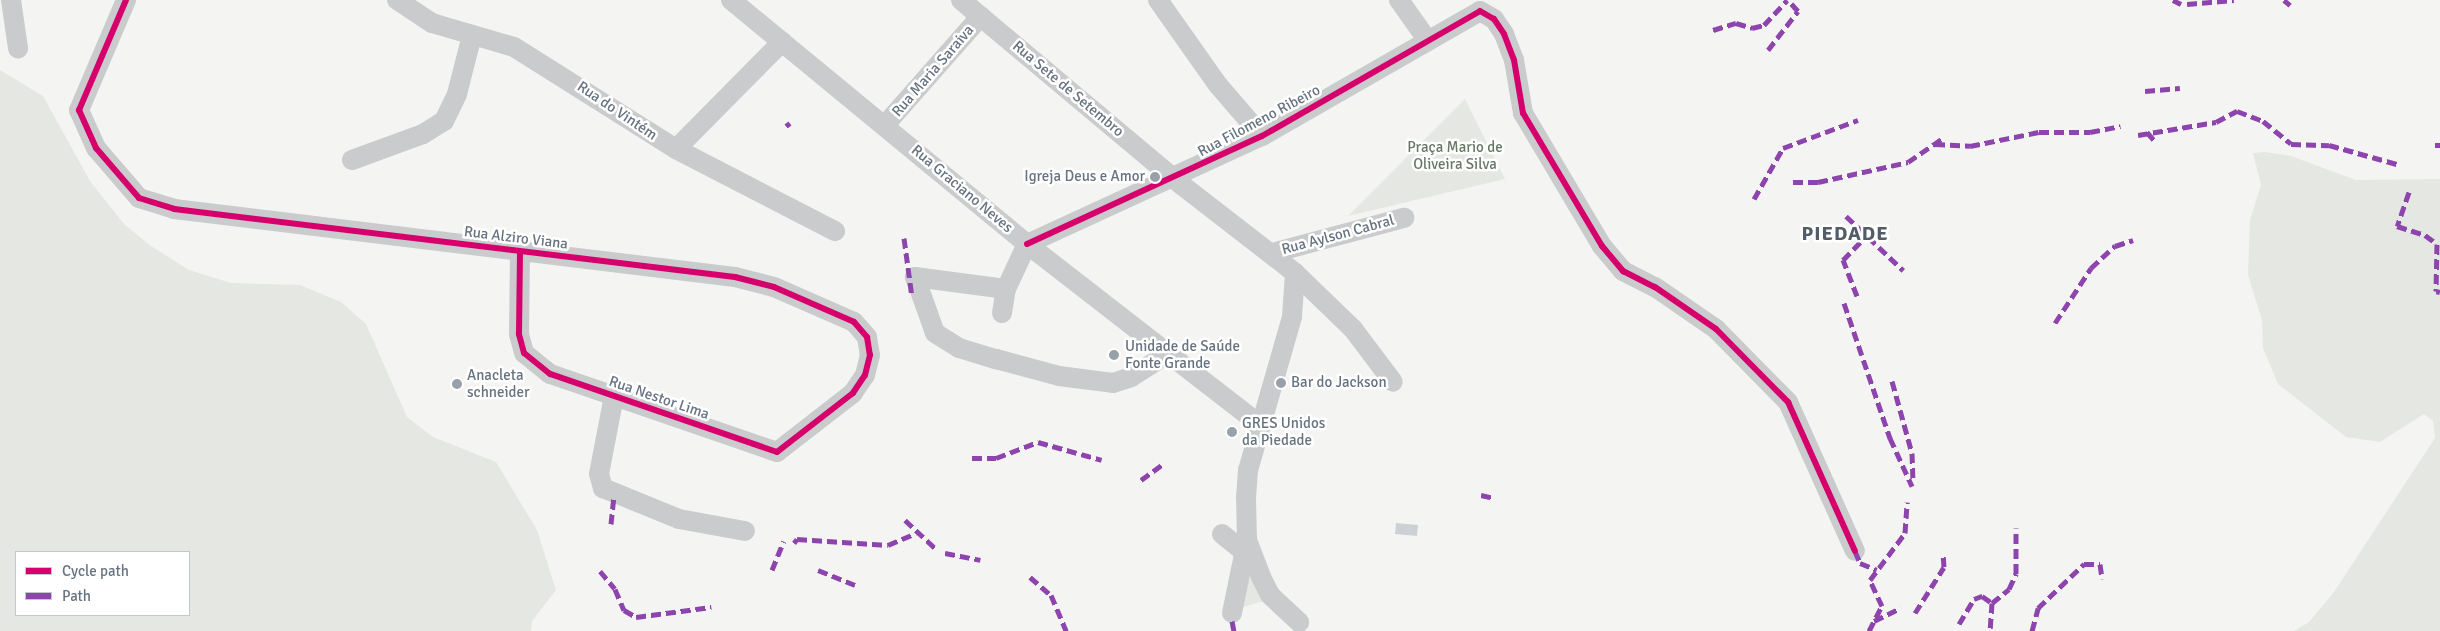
<!DOCTYPE html>
<html>
<head>
<meta charset="utf-8">
<style>
	body { margin:0 }
	#map { position:relative; width:2440px; height:631px; overflow:hidden; background:#f4f5f3; font-family:Signika,sans-serif }
	div>[style] { position:absolute }
	[style*='--x'] { left:calc(var(--x)*1px); top:calc(var(--y)*1px); width:calc(var(--w)*1px); rotate:calc(var(--a)*1deg) }
	.green>* { inset:0; background:#e4e7e2 }
	.water>* { inset:0; background:#cbd1d4 }
	.street>* { height:20px; margin:-10px; padding:0 10px; transform-origin:10px; border-radius:10px; background:#cacbcd }
	.quiet>* { height:5px; margin-top:-2.5px; transform-origin:0; background:repeating-linear-gradient(90deg,#8e44ad 0 10px,transparent 0 15px) }
	.cycleway>* { height:6px; margin:-3px; padding:0 3px; transform-origin:3px; border-radius:3px; background:#d6006c }
	.dots>* { width:14px; height:14px; translate:-50% -50%; box-sizing:border-box; border:2px solid #fff; border-radius:50% }
	span { translate:-50% -50%; white-space:nowrap; text-align:center; line-height:1.15; -webkit-text-stroke:5px #fff; paint-order:stroke }
	.street-label { font-size:15px; color:#677381 }
	.park-label { font-size:15px; color:#677965 }
	.poi-label { font-size:15px; color:#677381 }
	.right { translate:-100% -50%; text-align:right }
	.left { translate:0 -50%; text-align:left }
	.district-label { font-size:20px; color:#545d67; font-weight:700; letter-spacing:1px }
	.legend { position:absolute; left:15px; top:551px; width:175px; height:65px; box-sizing:border-box; background:#fff; border:1px solid #c2c7cd; margin:0; padding:6px 9px; list-style:none; font-size:15px; color:#677381 }
	.legend li { display:flex; align-items:center; gap:10px; height:25px }
	.legend b { width:25px; border:1px solid #c2c7cd }
</style>
</head>
<body>
<div id="map">
	<div class="green">
		<i style="clip-path:polygon(evenodd,0 70px,43px 96px,90px 181px,124px 224px,151px 246px,189px 270px,231px 283px,300px 285px,341px 302px,366px 324px,407px 417px,433px 437px,496px 462px,537px 530px,556px 590px,532px 621px,531px 631px,0 631px,0 70px,16px 552px,189px 552px,189px 615px,16px 615px,16px 552px)"></i>
		<i style="clip-path:polygon(1465px 99px,1505px 179px,1348px 216px)"></i>
		<i style="clip-path:polygon(2265px 152px,2291px 156px,2356px 180px,2440px 179px,2440px 631px,2294px 631px,2309px 622px,2334px 592px,2435px 438px,2433px 421px,2424px 414px,2380px 442px,2346px 437px,2278px 384px,2263px 348px,2262px 320px,2248px 275px,2250px 220px,2261px 185px,2253px 153px)"></i>
		<i style="clip-path:polygon(1247px 568px,1267px 600px,1237px 609px)"></i>
	</div>
	<div class="water">
		<i style="clip-path:polygon(1396px 523px,1418px 525px,1417px 536px,1395px 534px)"></i>
	</div>
	<div class="street">
		<i style="--x:11;--y:0;--w:49;--a:81.7"></i>
		<i style="--x:126;--y:0;--w:120;--a:113.1"></i>
		<i style="--x:79;--y:110;--w:42;--a:65.9"></i>
		<i style="--x:96;--y:148;--w:66;--a:49.3"></i>
		<i style="--x:139;--y:198;--w:37;--a:17"></i>
		<i style="--x:174;--y:209;--w:565;--a:6.91"></i>
		<i style="--x:735;--y:277;--w:40;--a:14.4"></i>
		<i style="--x:774;--y:287;--w:87;--a:23.6"></i>
		<i style="--x:854;--y:322;--w:20;--a:49"></i>
		<i style="--x:867;--y:337;--w:18;--a:81"></i>
		<i style="--x:870;--y:355;--w:21;--a:104"></i>
		<i style="--x:865;--y:375;--w:22;--a:124"></i>
		<i style="--x:853;--y:393;--w:96;--a:142.2"></i>
		<i style="--x:777;--y:452;--w:240;--a:-161"></i>
		<i style="--x:550;--y:374;--w:33;--a:-141"></i>
		<i style="--x:524;--y:353;--w:20;--a:-105"></i>
		<i style="--x:519;--y:334;--w:82;--a:-89.3"></i>
		<i style="--x:397;--y:0;--w:42;--a:33.3"></i>
		<i style="--x:432;--y:23;--w:85;--a:16.3"></i>
		<i style="--x:514;--y:47;--w:191;--a:32.2"></i>
		<i style="--x:676;--y:149;--w:179;--a:27.3"></i>
		<i style="--x:731;--y:0;--w:384;--a:39.5"></i>
		<i style="--x:1027;--y:244;--w:295;--a:37.8"></i>
		<i style="--x:961;--y:0;--w:278;--a:40"></i>
		<i style="--x:1174;--y:179;--w:153;--a:37.8"></i>
		<i style="--x:1295;--y:273;--w:81;--a:44"></i>
		<i style="--x:1353;--y:329;--w:66;--a:53"></i>
		<i style="--x:1158;--y:0;--w:104;--a:54.8"></i>
		<i style="--x:1218;--y:85;--w:67;--a:49.2"></i>
		<i style="--x:1399;--y:0;--w:50;--a:54.7"></i>
		<i style="--x:885;--y:125;--w:145;--a:-48.6"></i>
		<i style="--x:676;--y:149;--w:151;--a:-45.3"></i>
		<i style="--x:352;--y:160;--w:76;--a:-20.1"></i>
		<i style="--x:423;--y:134;--w:25;--a:-32"></i>
		<i style="--x:444;--y:121;--w:30;--a:-64"></i>
		<i style="--x:457;--y:94;--w:61;--a:-75.7"></i>
		<i style="--x:1027;--y:244;--w:259;--a:-24.7"></i>
		<i style="--x:1262;--y:136;--w:251;--a:-29.8"></i>
		<i style="--x:1480;--y:11;--w:16;--a:30"></i>
		<i style="--x:1494;--y:19;--w:18;--a:56"></i>
		<i style="--x:1504;--y:34;--w:28;--a:69"></i>
		<i style="--x:1514;--y:60;--w:54;--a:80.4"></i>
		<i style="--x:1523;--y:113;--w:155;--a:59.3"></i>
		<i style="--x:1602;--y:246;--w:33;--a:50"></i>
		<i style="--x:1623;--y:271;--w:36;--a:27"></i>
		<i style="--x:1655;--y:287;--w:74;--a:34.5"></i>
		<i style="--x:1716;--y:329;--w:103;--a:45.4"></i>
		<i style="--x:1788;--y:402;--w:163;--a:65.8"></i>
		<i style="--x:1272;--y:253;--w:137;--a:-14.9"></i>
		<i style="--x:1295;--y:273;--w:44;--a:93.9"></i>
		<i style="--x:1292;--y:317;--w:159;--a:106"></i>
		<i style="--x:1248;--y:470;--w:26;--a:94"></i>
		<i style="--x:1246;--y:496;--w:44;--a:88.7"></i>
		<i style="--x:1247;--y:540;--w:40;--a:69"></i>
		<i style="--x:1261;--y:577;--w:20;--a:63"></i>
		<i style="--x:1270;--y:595;--w:40;--a:43"></i>
		<i style="--x:1006;--y:289;--w:92;--a:-172.5"></i>
		<i style="--x:915;--y:277;--w:59;--a:70.3"></i>
		<i style="--x:935;--y:333;--w:28;--a:32"></i>
		<i style="--x:959;--y:348;--w:39;--a:17"></i>
		<i style="--x:996;--y:359;--w:65;--a:15.1"></i>
		<i style="--x:1059;--y:376;--w:54;--a:7.4"></i>
		<i style="--x:1113;--y:383;--w:19;--a:-18"></i>
		<i style="--x:1131;--y:377;--w:45;--a:-32.3"></i>
		<i style="--x:1002;--y:313;--w:24;--a:-81"></i>
		<i style="--x:1006;--y:289;--w:50;--a:-65"></i>
		<i style="--x:614;--y:396;--w:79;--a:100.9"></i>
		<i style="--x:599;--y:474;--w:15;--a:74"></i>
		<i style="--x:603;--y:488;--w:82;--a:22.2"></i>
		<i style="--x:679;--y:519;--w:67;--a:10.3"></i>
		<i style="--x:1222;--y:534;--w:27;--a:39"></i>
		<i style="--x:1232;--y:613;--w:75;--a:-78.4"></i>
	</div>
	<div class="quiet">
		<i style="--x:2173;--y:0;--w:9;--a:27"></i>
		<i style="--x:2284;--y:0;--w:8;--a:40"></i>
		<i style="--x:2187;--y:4;--w:47;--a:-4.9"></i>
		<i style="--x:1713;--y:30;--w:24;--a:-17"></i>
		<i style="--x:1736;--y:23;--w:17;--a:17"></i>
		<i style="--x:1752;--y:28;--w:12;--a:-14"></i>
		<i style="--x:1764;--y:25;--w:34;--a:-47"></i>
		<i style="--x:1768;--y:50;--w:49;--a:-52.4"></i>
		<i style="--x:1798;--y:11;--w:15;--a:-132"></i>
		<i style="--x:2145;--y:91;--w:35;--a:-5"></i>
		<i style="--x:786;--y:126;--w:5;--a:-37"></i>
		<i style="--x:2147;--y:132;--w:11;--a:49"></i>
		<i style="--x:2138;--y:135;--w:79;--a:-9.5"></i>
		<i style="--x:2216;--y:122;--w:24;--a:-28"></i>
		<i style="--x:2237;--y:111;--w:28;--a:21"></i>
		<i style="--x:2263;--y:121;--w:36;--a:39"></i>
		<i style="--x:2291;--y:144;--w:38;--a:2"></i>
		<i style="--x:2329;--y:145;--w:74;--a:15.7"></i>
		<i style="--x:1935;--y:144;--w:35;--a:3"></i>
		<i style="--x:1970;--y:146;--w:70;--a:-11.5"></i>
		<i style="--x:2039;--y:132;--w:51;--a:0"></i>
		<i style="--x:2090;--y:132;--w:31;--a:-11"></i>
		<i style="--x:2435;--y:145;--w:5;--a:0"></i>
		<i style="--x:1793;--y:182;--w:25;--a:0"></i>
		<i style="--x:1818;--y:182;--w:92;--a:-12.5"></i>
		<i style="--x:1908;--y:162;--w:42;--a:-34.4"></i>
		<i style="--x:2409;--y:192;--w:36;--a:109"></i>
		<i style="--x:2397;--y:226;--w:29;--a:18"></i>
		<i style="--x:2425;--y:235;--w:15;--a:37"></i>
		<i style="--x:2437;--y:244;--w:47;--a:91.2"></i>
		<i style="--x:2436;--y:291;--w:4;--a:14"></i>
		<i style="--x:1754;--y:199;--w:59;--a:-60.4"></i>
		<i style="--x:1783;--y:148;--w:80;--a:-20.5"></i>
		<i style="--x:1846;--y:216;--w:79;--a:43.5"></i>
		<i style="--x:904;--y:238;--w:60;--a:82.3"></i>
		<i style="--x:1857;--y:296;--w:39;--a:-111"></i>
		<i style="--x:1843;--y:260;--w:30;--a:-46"></i>
		<i style="--x:1844;--y:303;--w:143;--a:71.2"></i>
		<i style="--x:1890;--y:438;--w:53;--a:65.4"></i>
		<i style="--x:2055;--y:323;--w:66;--a:-56.8"></i>
		<i style="--x:2091;--y:268;--w:33;--a:-43"></i>
		<i style="--x:2115;--y:246;--w:19;--a:-18"></i>
		<i style="--x:1892;--y:381;--w:75;--a:74.5"></i>
		<i style="--x:1912;--y:453;--w:28;--a:88"></i>
		<i style="--x:972;--y:458;--w:24;--a:0"></i>
		<i style="--x:996;--y:458;--w:45;--a:-20.9"></i>
		<i style="--x:1038;--y:442;--w:66;--a:15.7"></i>
		<i style="--x:1141;--y:480;--w:26;--a:-36"></i>
		<i style="--x:1481;--y:495;--w:13;--a:13"></i>
		<i style="--x:905;--y:520;--w:41;--a:43"></i>
		<i style="--x:611;--y:524;--w:29;--a:-84"></i>
		<i style="--x:794;--y:543;--w:5;--a:-53"></i>
		<i style="--x:797;--y:539;--w:91;--a:3.8"></i>
		<i style="--x:888;--y:545;--w:30;--a:-23"></i>
		<i style="--x:1855;--y:551;--w:13;--a:67"></i>
		<i style="--x:1860;--y:563;--w:18;--a:22"></i>
		<i style="--x:945;--y:553;--w:36;--a:11"></i>
		<i style="--x:772;--y:570;--w:31;--a:-68"></i>
		<i style="--x:818;--y:570;--w:40;--a:22"></i>
		<i style="--x:600;--y:571;--w:23;--a:50"></i>
		<i style="--x:615;--y:589;--w:23;--a:67"></i>
		<i style="--x:624;--y:610;--w:14;--a:30"></i>
		<i style="--x:636;--y:617;--w:76;--a:-7.6"></i>
		<i style="--x:1030;--y:577;--w:28;--a:41"></i>
		<i style="--x:1051;--y:595;--w:39;--a:67"></i>
		<i style="--x:1992;--y:603;--w:22;--a:-39"></i>
		<i style="--x:2009;--y:589;--w:17;--a:-65"></i>
		<i style="--x:2016;--y:574;--w:46;--a:-90"></i>
		<i style="--x:1915;--y:613;--w:54;--a:-57.8"></i>
		<i style="--x:1944;--y:567;--w:14;--a:-94"></i>
		<i style="--x:1232;--y:621;--w:10;--a:79"></i>
		<i style="--x:1874;--y:621;--w:30;--a:-26"></i>
		<i style="--x:1959;--y:624;--w:29;--a:-59"></i>
		<i style="--x:1974;--y:599;--w:9;--a:-21"></i>
		<i style="--x:1982;--y:596;--w:12;--a:35"></i>
		<i style="--x:1992;--y:603;--w:28;--a:94"></i>
		<i style="--x:1869;--y:631;--w:28;--a:-63"></i>
		<i style="--x:1882;--y:606;--w:29;--a:-115"></i>
		<i style="--x:1870;--y:580;--w:59;--a:-53.3"></i>
		<i style="--x:1905;--y:533;--w:31;--a:-86"></i>
		<i style="--x:2032;--y:631;--w:24;--a:-75"></i>
		<i style="--x:2038;--y:608;--w:64;--a:-43.7"></i>
		<i style="--x:2084;--y:564;--w:16;--a:0"></i>
		<i style="--x:2100;--y:564;--w:15;--a:82"></i>
	</div>
	<div class="cycleway">
		<i style="--x:126;--y:0;--w:120;--a:113.1"></i>
		<i style="--x:79;--y:110;--w:42;--a:65.9"></i>
		<i style="--x:96;--y:148;--w:66;--a:49.3"></i>
		<i style="--x:139;--y:198;--w:37;--a:17"></i>
		<i style="--x:174;--y:209;--w:565;--a:6.91"></i>
		<i style="--x:735;--y:277;--w:40;--a:14.4"></i>
		<i style="--x:774;--y:287;--w:87;--a:23.6"></i>
		<i style="--x:854;--y:322;--w:20;--a:49"></i>
		<i style="--x:867;--y:337;--w:18;--a:81"></i>
		<i style="--x:870;--y:355;--w:21;--a:104"></i>
		<i style="--x:865;--y:375;--w:22;--a:124"></i>
		<i style="--x:853;--y:393;--w:96;--a:142.2"></i>
		<i style="--x:777;--y:452;--w:240;--a:-161"></i>
		<i style="--x:550;--y:374;--w:33;--a:-141"></i>
		<i style="--x:524;--y:353;--w:20;--a:-105"></i>
		<i style="--x:519;--y:334;--w:82;--a:-89.3"></i>
		<i style="--x:1027;--y:244;--w:259;--a:-24.7"></i>
		<i style="--x:1262;--y:136;--w:251;--a:-29.8"></i>
		<i style="--x:1480;--y:11;--w:16;--a:30"></i>
		<i style="--x:1494;--y:19;--w:18;--a:56"></i>
		<i style="--x:1504;--y:34;--w:28;--a:69"></i>
		<i style="--x:1514;--y:60;--w:54;--a:80.4"></i>
		<i style="--x:1523;--y:113;--w:155;--a:59.3"></i>
		<i style="--x:1602;--y:246;--w:33;--a:50"></i>
		<i style="--x:1623;--y:271;--w:36;--a:27"></i>
		<i style="--x:1655;--y:287;--w:74;--a:34.5"></i>
		<i style="--x:1716;--y:329;--w:103;--a:45.4"></i>
		<i style="--x:1788;--y:402;--w:163;--a:65.8"></i>
	</div>
	<div class="dots">
		<i style="left:1155px;top:177px;background:#98a0a9"></i>
		<i style="left:1114px;top:355px;background:#98a0a9"></i>
		<i style="left:1281px;top:383px;background:#98a0a9"></i>
		<i style="left:457px;top:384px;background:#98a0a9"></i>
		<i style="left:1232px;top:432px;background:#98a0a9"></i>
	</div>
	<div class="street-label">
		<span style="left:933px;top:71px;rotate:-49deg">Rua Maria Saraiva</span>
		<span style="left:1068px;top:89px;rotate:40deg">Rua Sete de Setembro</span>
		<span style="left:617px;top:111px;rotate:34deg">Rua do Vintém</span>
		<span style="left:1259px;top:121px;rotate:-28deg">Rua Filomeno Ribeiro</span>
		<span style="left:962px;top:189px;rotate:40deg">Rua Graciano Neves</span>
		<span style="left:1338px;top:235px;rotate:-15deg">Rua Aylson Cabral</span>
		<span style="left:516px;top:238px;rotate:7deg">Rua Alziro Viana</span>
		<span style="left:659px;top:398px;rotate:19deg">Rua Nestor Lima</span>
	</div>
	<div class="park-label">
		<span style="left:1455px;top:156px">Praça Mario de<br>Oliveira Silva</span>
	</div>
	<div class="poi-label">
		<span class="right" style="left:1145px;top:177px">Igreja Deus e Amor</span>
		<span class="left" style="left:1125px;top:355px">Unidade de Saúde<br>Fonte Grande</span>
		<span class="left" style="left:467px;top:384px">Anacleta<br>schneider</span>
		<span class="left" style="left:1291px;top:383px">Bar do Jackson</span>
		<span class="left" style="left:1242px;top:432px">GRES Unidos<br>da Piedade</span>
	</div>
	<div class="district-label">
		<span style="left:1845px;top:233px">PIEDADE</span>
	</div>
	<ul class="legend">
	<li><b style="height:6px;background:#d6006c"></b>Cycle path</li>
	<li><b style="height:6px;background:#8e44ad"></b>Path</li>
	</ul>
</div>
</body>
</html>
